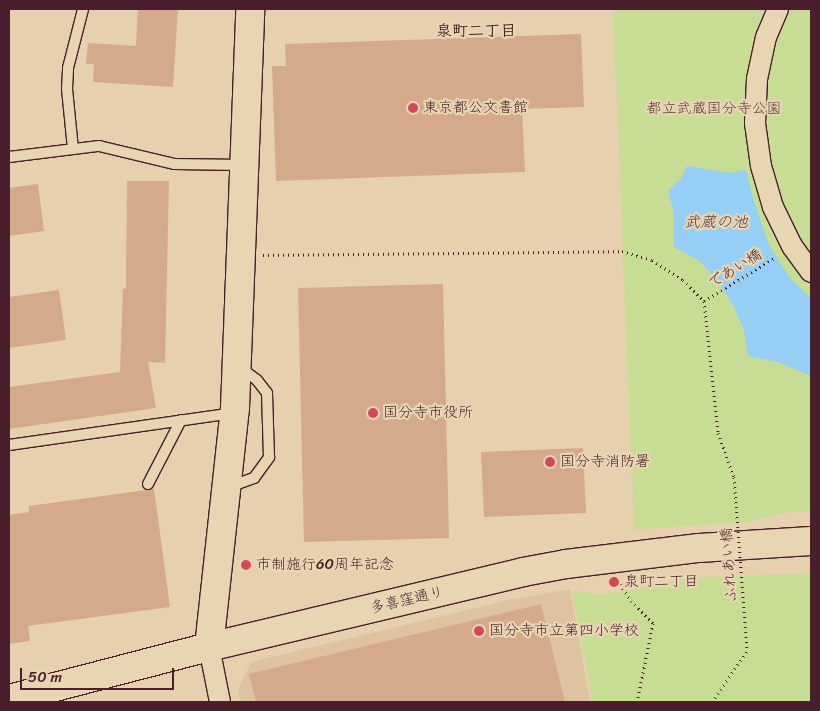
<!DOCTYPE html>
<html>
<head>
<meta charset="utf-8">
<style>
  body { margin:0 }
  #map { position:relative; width:820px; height:711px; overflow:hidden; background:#e7d0ad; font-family:Sriracha,"Klee One",sans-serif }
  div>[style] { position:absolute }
  .built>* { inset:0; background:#dfc2a0 }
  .green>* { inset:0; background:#c6dd93 }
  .water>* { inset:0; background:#95cff5 }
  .building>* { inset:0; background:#d5aa8a }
  .path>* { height:3px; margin-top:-1.5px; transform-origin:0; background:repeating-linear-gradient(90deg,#4a1f2b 0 1px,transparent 0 5px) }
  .roads { filter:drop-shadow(1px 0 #4a1f2b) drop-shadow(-1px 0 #4a1f2b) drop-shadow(0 1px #4a1f2b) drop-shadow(0 -1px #4a1f2b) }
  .lane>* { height:10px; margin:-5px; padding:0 5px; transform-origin:5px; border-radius:5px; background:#e8d6b3 }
  .street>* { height:20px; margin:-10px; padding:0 10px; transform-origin:10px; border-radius:10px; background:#e8d6b3 }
  .secondary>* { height:28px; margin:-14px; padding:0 14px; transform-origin:14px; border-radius:14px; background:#e8d6b3 }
  .path-bridge>* { height:3px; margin-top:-1.5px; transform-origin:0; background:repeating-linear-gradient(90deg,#4a1f2b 0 1px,transparent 0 5px) }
  .dots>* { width:14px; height:14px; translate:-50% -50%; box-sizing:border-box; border:2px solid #e8d6b3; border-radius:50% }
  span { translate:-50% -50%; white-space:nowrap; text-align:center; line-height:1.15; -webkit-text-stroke:4.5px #e8d6b3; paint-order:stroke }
  .poi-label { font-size:15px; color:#4a1f2b }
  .left { translate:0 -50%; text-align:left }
  .park-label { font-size:15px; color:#5d3c3b }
  .street-label { font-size:15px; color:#4a1f2b }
  .neighbourhood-label { font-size:16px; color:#4a1f2b; font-weight:700 }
  .water-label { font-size:16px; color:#553949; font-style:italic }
  .frame { position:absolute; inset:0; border:10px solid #4a1f2b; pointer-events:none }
  .scale { position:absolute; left:20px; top:668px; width:154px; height:22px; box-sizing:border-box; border:2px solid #4a1f2b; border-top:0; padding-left:6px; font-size:15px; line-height:18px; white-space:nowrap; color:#4a1f2b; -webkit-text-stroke:4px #e8d6b3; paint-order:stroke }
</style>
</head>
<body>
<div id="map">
  <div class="built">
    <div style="clip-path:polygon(570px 589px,590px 702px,241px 702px,238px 690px,251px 662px,509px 600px)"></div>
  </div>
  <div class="green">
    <div style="clip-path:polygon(613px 9px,811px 9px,811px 511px,783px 513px,752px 521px,634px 530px)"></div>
    <div style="clip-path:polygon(811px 573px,811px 702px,593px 702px,572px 590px,602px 595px,687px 578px)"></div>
  </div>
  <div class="water">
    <div style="clip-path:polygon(687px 166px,730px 173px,746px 170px,755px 205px,769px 245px,790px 278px,811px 298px,811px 376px,778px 362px,748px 356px,744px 330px,733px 305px,716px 278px,698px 260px,674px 247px,674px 213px,668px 191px,680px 180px)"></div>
  </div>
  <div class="building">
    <div style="clip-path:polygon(138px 9px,178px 9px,173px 87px,93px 82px,94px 64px,86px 64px,88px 43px,136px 46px)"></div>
    <div style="clip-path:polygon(581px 34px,584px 107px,522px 109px,525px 172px,276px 181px,272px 66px,286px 66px,285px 44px)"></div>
    <div style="clip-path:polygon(127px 181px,169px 181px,165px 363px,148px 362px,156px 408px,9px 429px,9px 387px,120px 372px,123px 288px,126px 289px)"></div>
    <div style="clip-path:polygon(38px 184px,44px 231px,9px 236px,9px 188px)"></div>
    <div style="clip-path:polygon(443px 284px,449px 538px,304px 542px,298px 288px)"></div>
    <div style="clip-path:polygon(59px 290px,66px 340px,9px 348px,9px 297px)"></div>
    <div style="clip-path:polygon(583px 448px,586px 513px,484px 517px,481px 452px)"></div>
    <div style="clip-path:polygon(154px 489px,170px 607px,28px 626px,30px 641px,9px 644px,9px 515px,29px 512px,29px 506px)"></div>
    <div style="clip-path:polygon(541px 604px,565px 702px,256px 702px,249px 674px)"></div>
  </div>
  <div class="path">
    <div style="left:263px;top:255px;width:359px;rotate:-0.6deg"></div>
    <div style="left:622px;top:251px;width:31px;rotate:17deg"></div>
    <div style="left:652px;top:260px;width:37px;rotate:33deg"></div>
    <div style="left:683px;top:280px;width:30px;rotate:45deg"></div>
    <div style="left:704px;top:301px;width:133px;rotate:83.9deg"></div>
    <div style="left:718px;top:433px;width:47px;rotate:70deg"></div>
    <div style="left:704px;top:301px;width:84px;rotate:-31.4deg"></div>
    <div style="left:620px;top:584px;width:20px;rotate:57deg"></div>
    <div style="left:631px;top:601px;width:31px;rotate:45deg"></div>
    <div style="left:653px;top:623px;width:81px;rotate:101.4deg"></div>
    <div style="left:712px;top:702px;width:62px;rotate:-55.5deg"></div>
  </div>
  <div class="roads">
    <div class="lane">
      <div style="left:73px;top:149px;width:60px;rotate:-95.7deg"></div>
      <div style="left:67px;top:89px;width:21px;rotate:-87deg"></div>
      <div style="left:68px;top:68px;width:61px;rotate:-75.7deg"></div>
      <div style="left:9px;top:157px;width:91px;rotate:-7deg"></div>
      <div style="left:99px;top:146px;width:77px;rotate:13.5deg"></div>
      <div style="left:174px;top:164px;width:69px;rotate:0.8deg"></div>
      <div style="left:9px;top:445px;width:226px;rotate:-8.1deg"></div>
      <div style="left:148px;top:484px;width:72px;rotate:-62.7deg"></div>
      <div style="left:229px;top:487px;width:27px;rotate:-20deg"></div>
      <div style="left:254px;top:478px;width:26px;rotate:-54deg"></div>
      <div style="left:269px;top:457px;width:64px;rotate:-91.8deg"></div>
      <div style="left:267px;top:393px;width:16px;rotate:-128deg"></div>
      <div style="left:257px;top:380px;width:22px;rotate:-144deg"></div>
    </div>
    <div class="street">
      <div style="left:778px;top:9px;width:30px;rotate:113deg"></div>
      <div style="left:766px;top:37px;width:43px;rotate:102.1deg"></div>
      <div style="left:757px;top:79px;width:44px;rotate:92.6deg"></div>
      <div style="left:755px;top:123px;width:43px;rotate:82.1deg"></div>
      <div style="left:761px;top:166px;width:43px;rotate:73.7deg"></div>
      <div style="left:773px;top:207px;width:43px;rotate:64deg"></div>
      <div style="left:792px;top:246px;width:32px;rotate:54deg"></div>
      <div style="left:209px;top:647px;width:56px;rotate:78.7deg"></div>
    </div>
    <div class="secondary">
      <div style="left:209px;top:647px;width:240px;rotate:-83.8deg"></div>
      <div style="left:235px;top:408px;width:399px;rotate:-87.8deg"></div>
      <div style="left:9px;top:699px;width:207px;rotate:-14.6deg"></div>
      <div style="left:209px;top:647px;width:323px;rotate:-13.4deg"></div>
      <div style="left:523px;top:572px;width:44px;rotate:-10.5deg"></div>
      <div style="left:566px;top:564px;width:134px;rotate:-6.9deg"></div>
      <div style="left:699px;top:548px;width:112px;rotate:-3.6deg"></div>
    </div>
  </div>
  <div class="path-bridge">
    <div style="left:734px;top:477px;width:174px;rotate:85.7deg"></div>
  </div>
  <div class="dots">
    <div style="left:413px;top:108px;background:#d1495b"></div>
    <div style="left:373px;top:413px;background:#d1495b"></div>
    <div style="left:550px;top:462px;background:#d1495b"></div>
    <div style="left:246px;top:565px;background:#d1495b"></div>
    <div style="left:614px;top:582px;background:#d1495b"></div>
    <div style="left:479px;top:631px;background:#d1495b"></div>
  </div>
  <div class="poi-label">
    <span class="left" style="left:423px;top:108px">東京都公文書館</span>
    <span class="left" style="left:383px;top:413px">国分寺市役所</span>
    <span class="left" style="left:560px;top:462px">国分寺消防署</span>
    <span class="left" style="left:256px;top:565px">市制施行60周年記念</span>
    <span class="left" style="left:624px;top:582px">泉町二丁目</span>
    <span class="left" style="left:489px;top:631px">国分寺市立第四小学校</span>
  </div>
  <div class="park-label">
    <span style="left:714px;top:109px">都立武蔵国分寺公園</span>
  </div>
  <div class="street-label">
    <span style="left:735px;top:269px;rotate:-32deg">であい橋</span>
    <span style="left:729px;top:565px;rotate:-94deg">ふれあい橋</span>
    <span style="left:407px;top:600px;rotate:-13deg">多喜窪通り</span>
  </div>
  <div class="neighbourhood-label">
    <span style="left:476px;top:31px">泉町二丁目</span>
  </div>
  <div class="water-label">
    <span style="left:716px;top:222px">武蔵の池</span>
  </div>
  <div class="frame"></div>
  <div class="scale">50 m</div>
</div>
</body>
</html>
